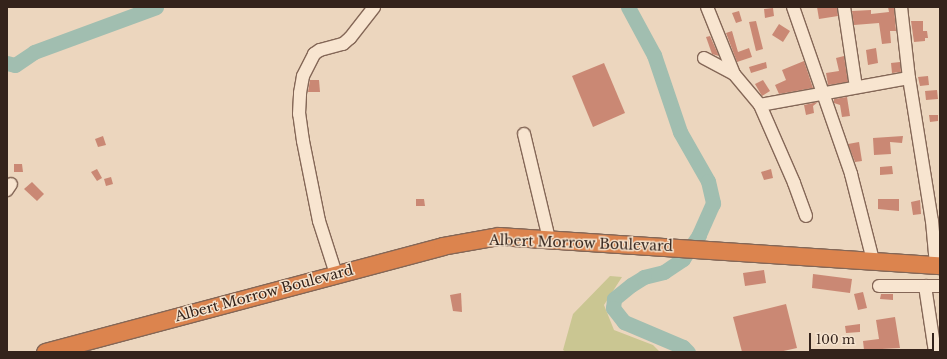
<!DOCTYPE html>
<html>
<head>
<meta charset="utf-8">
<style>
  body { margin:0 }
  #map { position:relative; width:947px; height:359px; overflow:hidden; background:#ecd6be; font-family:"Libre Baskerville",serif }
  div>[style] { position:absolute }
  .green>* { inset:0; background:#cac692 }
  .river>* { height:15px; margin:-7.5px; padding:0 7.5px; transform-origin:7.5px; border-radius:7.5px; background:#a1beb0 }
  .building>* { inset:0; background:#ca8874 }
  .roads { filter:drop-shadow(1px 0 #846757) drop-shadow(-1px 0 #846757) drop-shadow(0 1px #846757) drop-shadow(0 -1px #846757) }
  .minor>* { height:12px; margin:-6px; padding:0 6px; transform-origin:6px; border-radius:6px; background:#f8e5d0 }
  .highway>* { height:17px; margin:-8.5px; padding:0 8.5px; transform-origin:8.5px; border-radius:8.5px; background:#dc844e }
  span { translate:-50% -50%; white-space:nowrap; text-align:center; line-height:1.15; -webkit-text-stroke:3px #f4e2cd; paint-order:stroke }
  .street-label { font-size:14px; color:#34231b }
  .frame { position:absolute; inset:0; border:8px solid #34231b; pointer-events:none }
  .scale { position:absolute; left:809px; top:333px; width:125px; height:18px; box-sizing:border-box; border:2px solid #34231b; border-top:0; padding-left:5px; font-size:12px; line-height:14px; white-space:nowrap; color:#34231b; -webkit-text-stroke:3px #f4e2cd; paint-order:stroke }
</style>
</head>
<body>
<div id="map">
  <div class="green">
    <div style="clip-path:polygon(610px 276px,622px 277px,604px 305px,614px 330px,653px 345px,660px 352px,566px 352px,563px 350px,573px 314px)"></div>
  </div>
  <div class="river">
    <div style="left:628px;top:7px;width:55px;rotate:61.6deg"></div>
    <div style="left:654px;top:55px;width:81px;rotate:71.3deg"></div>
    <div style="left:680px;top:132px;width:56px;rotate:60.3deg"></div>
    <div style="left:708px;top:181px;width:23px;rotate:77deg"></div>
    <div style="left:713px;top:203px;width:35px;rotate:114deg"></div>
    <div style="left:699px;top:235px;width:29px;rotate:124deg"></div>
    <div style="left:683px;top:259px;width:23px;rotate:146deg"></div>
    <div style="left:664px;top:272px;width:21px;rotate:166deg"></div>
    <div style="left:644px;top:277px;width:15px;rotate:148deg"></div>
    <div style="left:631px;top:285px;width:22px;rotate:141deg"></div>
    <div style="left:614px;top:299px;width:9px;rotate:96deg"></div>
    <div style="left:613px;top:308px;width:18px;rotate:52deg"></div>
    <div style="left:624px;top:322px;width:64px;rotate:23deg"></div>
    <div style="left:683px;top:347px;width:7px;rotate:45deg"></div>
    <div style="left:7px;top:63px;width:8px;rotate:14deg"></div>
    <div style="left:15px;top:65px;width:23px;rotate:-34deg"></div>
    <div style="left:34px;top:52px;width:130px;rotate:-20.2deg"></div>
  </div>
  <div class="building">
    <div style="clip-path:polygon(817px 7px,837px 7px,838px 16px,819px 19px)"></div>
    <div style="clip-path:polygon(888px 7px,894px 7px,896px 31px,890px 31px,891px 43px,882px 44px,879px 23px,854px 25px,852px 11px,871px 10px,871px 14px,889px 12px)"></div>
    <div style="clip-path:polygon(773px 8px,774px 16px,765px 18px,764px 9px)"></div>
    <div style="clip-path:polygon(739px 11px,742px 21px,736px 23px,732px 13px)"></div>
    <div style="clip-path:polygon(756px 21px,763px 49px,756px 51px,749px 22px)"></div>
    <div style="clip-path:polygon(911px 21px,923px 21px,923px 31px,927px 31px,928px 38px,925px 38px,925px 41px,914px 42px)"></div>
    <div style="clip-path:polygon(779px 24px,790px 31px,783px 42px,772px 35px)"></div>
    <div style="clip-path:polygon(732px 31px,738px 52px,749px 48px,752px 57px,737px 62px,726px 33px)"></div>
    <div style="clip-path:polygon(710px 36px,719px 56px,712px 54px,706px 37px)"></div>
    <div style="clip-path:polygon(876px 48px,878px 63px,868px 65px,866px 50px)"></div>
    <div style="clip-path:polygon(844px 56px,848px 82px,828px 85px,826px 73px,839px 71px,836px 58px)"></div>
    <div style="clip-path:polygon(804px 61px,813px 88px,779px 94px,775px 85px,786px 80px,782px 70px)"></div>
    <div style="clip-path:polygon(766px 62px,767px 68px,751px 73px,749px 67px)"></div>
    <div style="clip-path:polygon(900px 62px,901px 72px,892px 73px,891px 63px)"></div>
    <div style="clip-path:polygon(604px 63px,625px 113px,593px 127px,572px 76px)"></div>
    <div style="clip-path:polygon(928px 76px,929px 85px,920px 86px,918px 77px)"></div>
    <div style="clip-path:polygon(310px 80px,319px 80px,320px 92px,308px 92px)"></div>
    <div style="clip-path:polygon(763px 80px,770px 91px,762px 96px,755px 84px)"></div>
    <div style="clip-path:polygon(937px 90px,938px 99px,926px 100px,925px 91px)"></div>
    <div style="clip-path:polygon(847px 97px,850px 116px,842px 117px,840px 105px,834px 103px,834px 99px)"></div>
    <div style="clip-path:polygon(818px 102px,813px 106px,814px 113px,806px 115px,804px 105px)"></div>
    <div style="clip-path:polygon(929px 115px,938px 115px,938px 121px,930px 122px)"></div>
    <div style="clip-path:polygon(103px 136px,106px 145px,98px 147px,95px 139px)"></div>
    <div style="clip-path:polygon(903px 136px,902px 143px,890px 142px,891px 154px,874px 155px,873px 138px)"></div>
    <div style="clip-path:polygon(859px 142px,862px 161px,855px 162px,848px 144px)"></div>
    <div style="clip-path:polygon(14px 164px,22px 164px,23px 172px,14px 172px)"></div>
    <div style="clip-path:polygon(892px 166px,893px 174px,880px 175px,880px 167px)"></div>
    <div style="clip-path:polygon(97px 169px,102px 178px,97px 181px,91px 172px)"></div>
    <div style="clip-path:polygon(771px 169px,773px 178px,764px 180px,761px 172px)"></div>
    <div style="clip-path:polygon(111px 177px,113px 184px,106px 186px,104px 179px)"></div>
    <div style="clip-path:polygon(32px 182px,44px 194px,37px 201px,24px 189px)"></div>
    <div style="clip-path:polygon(416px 199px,424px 199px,425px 206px,416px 206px)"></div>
    <div style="clip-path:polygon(878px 199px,899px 199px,899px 211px,878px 209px)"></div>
    <div style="clip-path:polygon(920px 200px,921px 214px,913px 215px,911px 202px)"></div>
    <div style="clip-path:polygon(764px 270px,766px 283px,745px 286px,743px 273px)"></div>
    <div style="clip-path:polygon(813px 274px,852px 279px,850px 293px,812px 288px)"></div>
    <div style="clip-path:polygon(863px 292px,867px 308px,858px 310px,854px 294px)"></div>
    <div style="clip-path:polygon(461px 293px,462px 312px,453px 311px,450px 295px)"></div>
    <div style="clip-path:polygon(881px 294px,893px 294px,893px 300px,880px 299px)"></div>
    <div style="clip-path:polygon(786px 304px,797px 348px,779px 352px,742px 352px,733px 317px)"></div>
    <div style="clip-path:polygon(895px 317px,900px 348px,864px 350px,863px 341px,879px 339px,876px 320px)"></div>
    <div style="clip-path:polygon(860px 324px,860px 332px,846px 333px,845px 326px)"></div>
  </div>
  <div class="roads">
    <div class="minor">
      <div style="left:707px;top:7px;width:72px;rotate:68.1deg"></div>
      <div style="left:793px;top:7px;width:177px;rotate:70.8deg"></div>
      <div style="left:851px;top:174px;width:89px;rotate:75.7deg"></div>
      <div style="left:844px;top:7px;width:81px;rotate:81.5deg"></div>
      <div style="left:901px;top:7px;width:71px;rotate:83.6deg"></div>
      <div style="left:909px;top:78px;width:145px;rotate:80.9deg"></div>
      <div style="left:932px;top:221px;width:44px;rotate:84.8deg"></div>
      <div style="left:704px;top:58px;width:34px;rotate:28deg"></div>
      <div style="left:734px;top:74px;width:40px;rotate:50deg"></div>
      <div style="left:760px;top:105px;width:85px;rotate:66.4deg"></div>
      <div style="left:794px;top:183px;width:35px;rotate:70deg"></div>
      <div style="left:760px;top:105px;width:151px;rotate:-10.3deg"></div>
      <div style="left:524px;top:134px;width:108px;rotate:76.6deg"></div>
      <div style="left:7px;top:190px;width:7px;rotate:-56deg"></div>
      <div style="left:336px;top:274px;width:56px;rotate:-107.8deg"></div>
      <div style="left:319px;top:221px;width:82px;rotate:-101.3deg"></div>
      <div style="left:303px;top:141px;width:27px;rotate:-98deg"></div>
      <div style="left:299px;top:114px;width:21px;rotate:-87deg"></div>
      <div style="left:300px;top:93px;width:17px;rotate:-80deg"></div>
      <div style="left:303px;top:76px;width:25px;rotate:-63deg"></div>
      <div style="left:314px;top:54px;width:7px;rotate:-34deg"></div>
      <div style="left:320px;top:50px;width:24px;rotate:-15deg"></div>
      <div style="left:343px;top:44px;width:9px;rotate:-41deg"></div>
      <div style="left:350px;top:38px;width:39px;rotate:-52deg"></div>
      <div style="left:879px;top:286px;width:61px"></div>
      <div style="left:925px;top:286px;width:67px;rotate:81.4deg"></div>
    </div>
    <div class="highway">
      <div style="left:45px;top:352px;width:411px;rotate:-14.9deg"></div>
      <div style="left:442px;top:246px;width:58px;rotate:-10deg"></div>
      <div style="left:499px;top:236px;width:442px;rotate:3.8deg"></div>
    </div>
  </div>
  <div class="street-label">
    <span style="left:581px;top:243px;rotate:2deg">Albert Morrow Boulevard</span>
    <span style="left:264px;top:293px;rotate:-15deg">Albert Morrow Boulevard</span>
  </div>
  <div class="frame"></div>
  <div class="scale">100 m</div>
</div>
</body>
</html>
